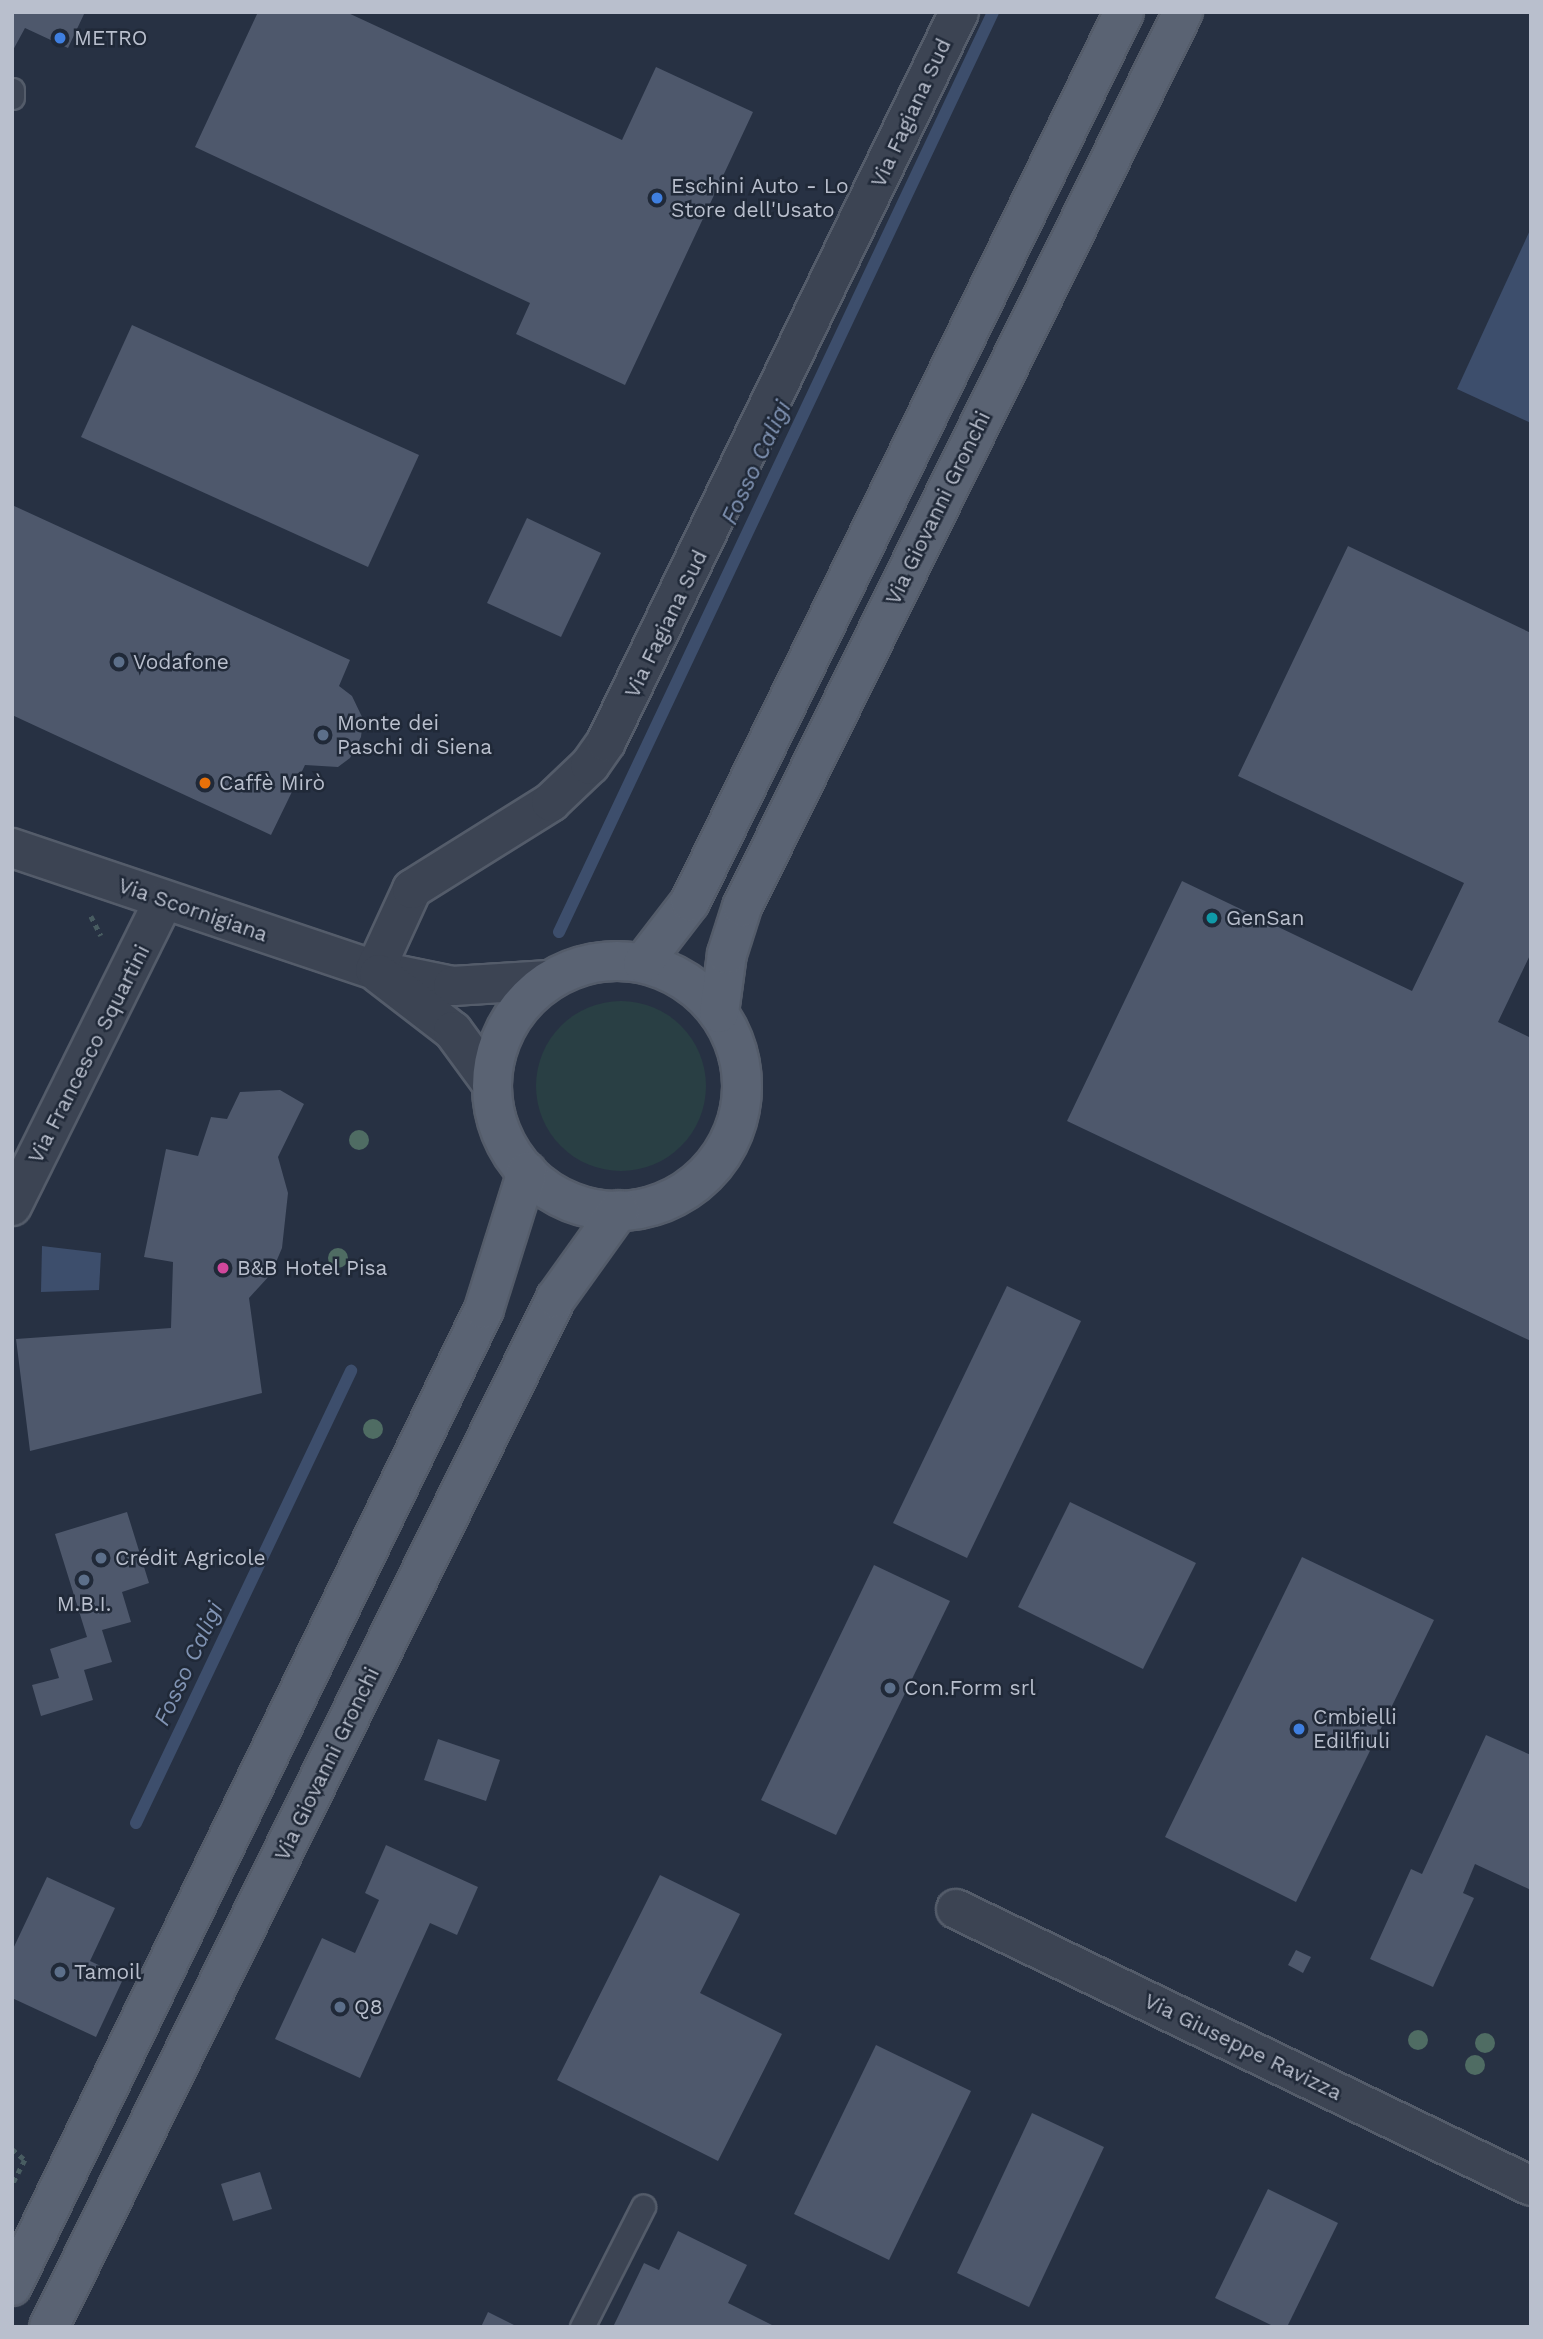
<!DOCTYPE html>
<html>
<head>
<meta charset="utf-8">
<style>
  body { margin:0 }
  #map { position:relative; width:1543px; height:2339px; overflow:hidden; background:#273143; font-family:"Work Sans",sans-serif }
  div>[style] { position:absolute }
  .green>* { inset:0; background:#293f44 }
  .round { border-radius:50% }
  .water>* { inset:0; background:#3d4e6c }
  .stream>* { height:12px; margin:-6px; padding:0 6px; transform-origin:6px; border-radius:6px; background:#3d4e6c }
  .building>* { inset:0; background:#4e586c }
  .path>* { height:4.5px; margin-top:-2.25px; transform-origin:0; background:repeating-linear-gradient(90deg,#485c61 0 5px,transparent 0 10px) }
  .roads { filter:drop-shadow(2px 0 #545c6a) drop-shadow(-2px 0 #545c6a) drop-shadow(0 2px #545c6a) drop-shadow(0 -2px #545c6a) }
  .lane>* { height:23px; margin:-11.5px; padding:0 11.5px; transform-origin:11.5px; border-radius:11.5px; background:#3c4453 }
  .street>* { height:38px; margin:-19px; padding:0 19px; transform-origin:19px; border-radius:19px; background:#3c4453 }
  .primary>* { height:38px; margin:-19px; padding:0 19px; transform-origin:19px; border-radius:19px; background:#5a6373 }
  .primary>.ring { margin:-19px; padding:0; box-sizing:content-box; background:none; border:38px solid #5a6373; border-radius:50% }
  .trees>* { width:20px; height:20px; margin:-10px; border-radius:50%; background:#4f6c63 }
  .dots>* { width:19px; height:19px; translate:-50% -50%; box-sizing:border-box; border:4px solid #202938; border-radius:50% }
  span { translate:-50% -50%; white-space:nowrap; text-align:center; line-height:1.15; -webkit-text-stroke:5px #202938; paint-order:stroke }
  .poi-label { font-size:21px; color:#b9bfcd }
  .left { translate:0 -50%; text-align:left }
  .street-label { font-size:21px; color:#b9bfcd }
  .water-label { font-size:23px; color:#8093b3; font-style:italic }
  .frame { position:absolute; inset:0; border:14px solid #b9bfcd; pointer-events:none }
</style>
</head>
<body>
<div id="map">
  <div class="green">
    <div class="round" style="left:536px;top:1001px;width:170px;height:170px"></div>
  </div>
  <div class="water">
    <div style="clip-path:polygon(1531px 228px,1531px 423px,1457px 389px)"></div>
    <div style="clip-path:polygon(42px 1246px,101px 1253px,99px 1290px,41px 1292px)"></div>
  </div>
  <div class="stream">
    <div style="left:559px;top:932px;width:1017px;rotate:-64.74deg"></div>
    <div style="left:136px;top:1823px;width:501px;rotate:-64.56deg"></div>
  </div>
  <div class="building">
    <div style="clip-path:polygon(12px 12px,85px 12px,68px 48px,25px 28px,12px 52px)"></div>
    <div style="clip-path:polygon(258px 12px,346px 12px,622px 140px,656px 67px,753px 112px,625px 385px,516px 334px,530px 303px,195px 147px)"></div>
    <div style="clip-path:polygon(132px 325px,419px 455px,368px 567px,81px 437px)"></div>
    <div style="clip-path:polygon(12px 505px,350px 660px,339px 686px,352px 696px,363px 719px,361px 737px,350px 758px,338px 767px,305px 765px,271px 835px,12px 715px)"></div>
    <div style="clip-path:polygon(527px 518px,601px 553px,561px 637px,487px 603px)"></div>
    <div style="clip-path:polygon(1348px 546px,1531px 633px,1531px 953px,1498px 1022px,1531px 1038px,1531px 1341px,1067px 1121px,1182px 881px,1412px 991px,1464px 883px,1238px 776px)"></div>
    <div style="clip-path:polygon(280px 1090px,304px 1104px,278px 1157px,288px 1193px,282px 1248px,271px 1274px,249px 1298px,262px 1393px,30px 1451px,16px 1339px,171px 1328px,173px 1262px,144px 1257px,166px 1149px,198px 1156px,211px 1117px,227px 1119px,240px 1092px)"></div>
    <div style="clip-path:polygon(1007px 1286px,1081px 1321px,967px 1558px,893px 1523px)"></div>
    <div style="clip-path:polygon(1070px 1502px,1196px 1563px,1143px 1669px,1018px 1607px)"></div>
    <div style="clip-path:polygon(127px 1512px,149px 1583px,122px 1592px,131px 1622px,102px 1630px,112px 1662px,84px 1670px,93px 1700px,41px 1716px,32px 1685px,59px 1678px,50px 1649px,87px 1637px,55px 1534px)"></div>
    <div style="clip-path:polygon(1302px 1557px,1434px 1620px,1296px 1902px,1165px 1837px)"></div>
    <div style="clip-path:polygon(874px 1565px,950px 1601px,836px 1835px,761px 1800px)"></div>
    <div style="clip-path:polygon(1486px 1735px,1531px 1755px,1531px 1890px,1475px 1864px,1463px 1893px,1474px 1898px,1433px 1987px,1370px 1959px,1411px 1869px,1422px 1874px)"></div>
    <div style="clip-path:polygon(438px 1739px,500px 1760px,486px 1801px,424px 1780px)"></div>
    <div style="clip-path:polygon(386px 1845px,478px 1887px,457px 1935px,430px 1923px,360px 2078px,275px 2039px,322px 1938px,355px 1953px,379px 1900px,365px 1893px)"></div>
    <div style="clip-path:polygon(660px 1875px,740px 1914px,700px 1993px,782px 2034px,718px 2161px,557px 2080px)"></div>
    <div style="clip-path:polygon(47px 1877px,115px 1908px,90px 1961px,124px 1977px,96px 2037px,12px 1998px,12px 1951px)"></div>
    <div style="clip-path:polygon(1296px 1950px,1311px 1957px,1303px 1973px,1288px 1965px)"></div>
    <div style="clip-path:polygon(876px 2045px,971px 2091px,889px 2260px,794px 2214px)"></div>
    <div style="clip-path:polygon(1032px 2113px,1104px 2147px,1029px 2307px,957px 2273px)"></div>
    <div style="clip-path:polygon(260px 2172px,272px 2209px,233px 2221px,221px 2184px)"></div>
    <div style="clip-path:polygon(1268px 2189px,1338px 2223px,1287px 2327px,1275px 2327px,1215px 2298px)"></div>
    <div style="clip-path:polygon(678px 2231px,747px 2265px,728px 2303px,776px 2327px,613px 2327px,644px 2263px,659px 2270px)"></div>
    <div style="clip-path:polygon(488px 2312px,518px 2327px,481px 2327px)"></div>
  </div>
  <div class="path">
    <div style="left:91px;top:916px;width:22px;rotate:63deg"></div>
    <div style="left:12px;top:2149px;width:17px;rotate:40deg"></div>
    <div style="left:25px;top:2160px;width:29px;rotate:117deg"></div>
  </div>
  <div class="roads">
    <div class="lane">
      <div style="left:12px;top:90px;width:7px;rotate:90deg"></div>
      <div style="left:582px;top:2327px;width:135px;rotate:-63.1deg"></div>
    </div>
    <div class="street">
      <div style="left:12px;top:848px;width:383px;rotate:18.6deg"></div>
      <div style="left:375px;top:970px;width:80px;rotate:11.6deg"></div>
      <div style="left:453px;top:986px;width:96px;rotate:-3.6deg"></div>
      <div style="left:375px;top:970px;width:89px;rotate:-65.4deg"></div>
      <div style="left:412px;top:889px;width:164px;rotate:-32deg"></div>
      <div style="left:551px;top:802px;width:54px;rotate:-43.5deg"></div>
      <div style="left:590px;top:765px;width:28px;rotate:-55deg"></div>
      <div style="left:606px;top:742px;width:811px;rotate:-64.19deg"></div>
      <div style="left:379px;top:974px;width:93px;rotate:37.6deg"></div>
      <div style="left:453px;top:1031px;width:64px;rotate:53.8deg"></div>
      <div style="left:12px;top:1206px;width:339px;rotate:-63.6deg"></div>
      <div style="left:956px;top:1909px;width:638px;rotate:25.72deg"></div>
    </div>
    <div class="primary">
      <div class="ring" style="left:492px;top:961px;width:212px;height:212px"></div>
      <div style="left:643px;top:963px;width:77px;rotate:-52.4deg"></div>
      <div style="left:690px;top:902px;width:990px;rotate:-64deg"></div>
      <div style="left:719px;top:1013px;width:60px;rotate:-82.3deg"></div>
      <div style="left:727px;top:954px;width:49px;rotate:-72.3deg"></div>
      <div style="left:742px;top:907px;width:998px;rotate:-63.77deg"></div>
      <div style="left:12px;top:2286px;width:1085px;rotate:-64.21deg"></div>
      <div style="left:484px;top:1309px;width:144px;rotate:-72.6deg"></div>
      <div style="left:49px;top:2327px;width:1147px;rotate:-63.77deg"></div>
      <div style="left:556px;top:1298px;width:108px;rotate:-54.4deg"></div>
    </div>
  </div>
  <div class="trees">
    <div style="left:359px;top:1140px"></div>
    <div style="left:338px;top:1258px"></div>
    <div style="left:373px;top:1429px"></div>
    <div style="left:1418px;top:2040px"></div>
    <div style="left:1485px;top:2043px"></div>
    <div style="left:1475px;top:2065px"></div>
  </div>
  <div class="dots">
    <div style="left:60px;top:38px;background:#3f7fe0"></div>
    <div style="left:657px;top:198px;background:#3f7fe0"></div>
    <div style="left:119px;top:662px;background:#5c6f8a"></div>
    <div style="left:323px;top:735px;background:#5c6f8a"></div>
    <div style="left:205px;top:783px;background:#e8710a"></div>
    <div style="left:1212px;top:918px;background:#0f9aa8"></div>
    <div style="left:223px;top:1268px;background:#d1479c"></div>
    <div style="left:101px;top:1558px;background:#5c6f8a"></div>
    <div style="left:84px;top:1580px;background:#5c6f8a"></div>
    <div style="left:890px;top:1688px;background:#5c6f8a"></div>
    <div style="left:1299px;top:1729px;background:#3f7fe0"></div>
    <div style="left:60px;top:1972px;background:#5c6f8a"></div>
    <div style="left:340px;top:2007px;background:#5c6f8a"></div>
  </div>
  <div class="poi-label">
    <span class="left" style="left:74px;top:38px">METRO</span>
    <span class="left" style="left:671px;top:198px">Eschini Auto - Lo<br>Store dell'Usato</span>
    <span class="left" style="left:133px;top:662px">Vodafone</span>
    <span class="left" style="left:337px;top:735px">Monte dei<br>Paschi di Siena</span>
    <span class="left" style="left:219px;top:783px">Caffè Mirò</span>
    <span class="left" style="left:1226px;top:918px">GenSan</span>
    <span class="left" style="left:237px;top:1268px">B&amp;B Hotel Pisa</span>
    <span class="left" style="left:115px;top:1558px">Crédit Agricole</span>
    <span style="left:84px;top:1604px">M.B.I.</span>
    <span class="left" style="left:904px;top:1688px">Con.Form srl</span>
    <span class="left" style="left:1313px;top:1729px">Cmbielli<br>Edilfiuli</span>
    <span class="left" style="left:74px;top:1972px">Tamoil</span>
    <span class="left" style="left:354px;top:2007px">Q8</span>
  </div>
  <div class="street-label">
    <span style="left:911px;top:113px;rotate:-65deg">Via Fagiana Sud</span>
    <span style="left:938px;top:508px;rotate:-64deg">Via Giovanni Gronchi</span>
    <span style="left:666px;top:624px;rotate:-64deg">Via Fagiana Sud</span>
    <span style="left:193px;top:910px;rotate:19deg">Via Scornigiana</span>
    <span style="left:89px;top:1054px;rotate:-63deg">Via Francesco Squartini</span>
    <span style="left:327px;top:1764px;rotate:-64deg">Via Giovanni Gronchi</span>
    <span style="left:1243px;top:2047px;rotate:26deg">Via Giuseppe Ravizza</span>
  </div>
  <div class="water-label">
    <span style="left:757px;top:463px;rotate:-65deg">Fosso Caligi</span>
    <span style="left:189px;top:1664px;rotate:-65deg">Fosso Caligi</span>
  </div>
  <div class="frame"></div>
</div>
</body>
</html>
